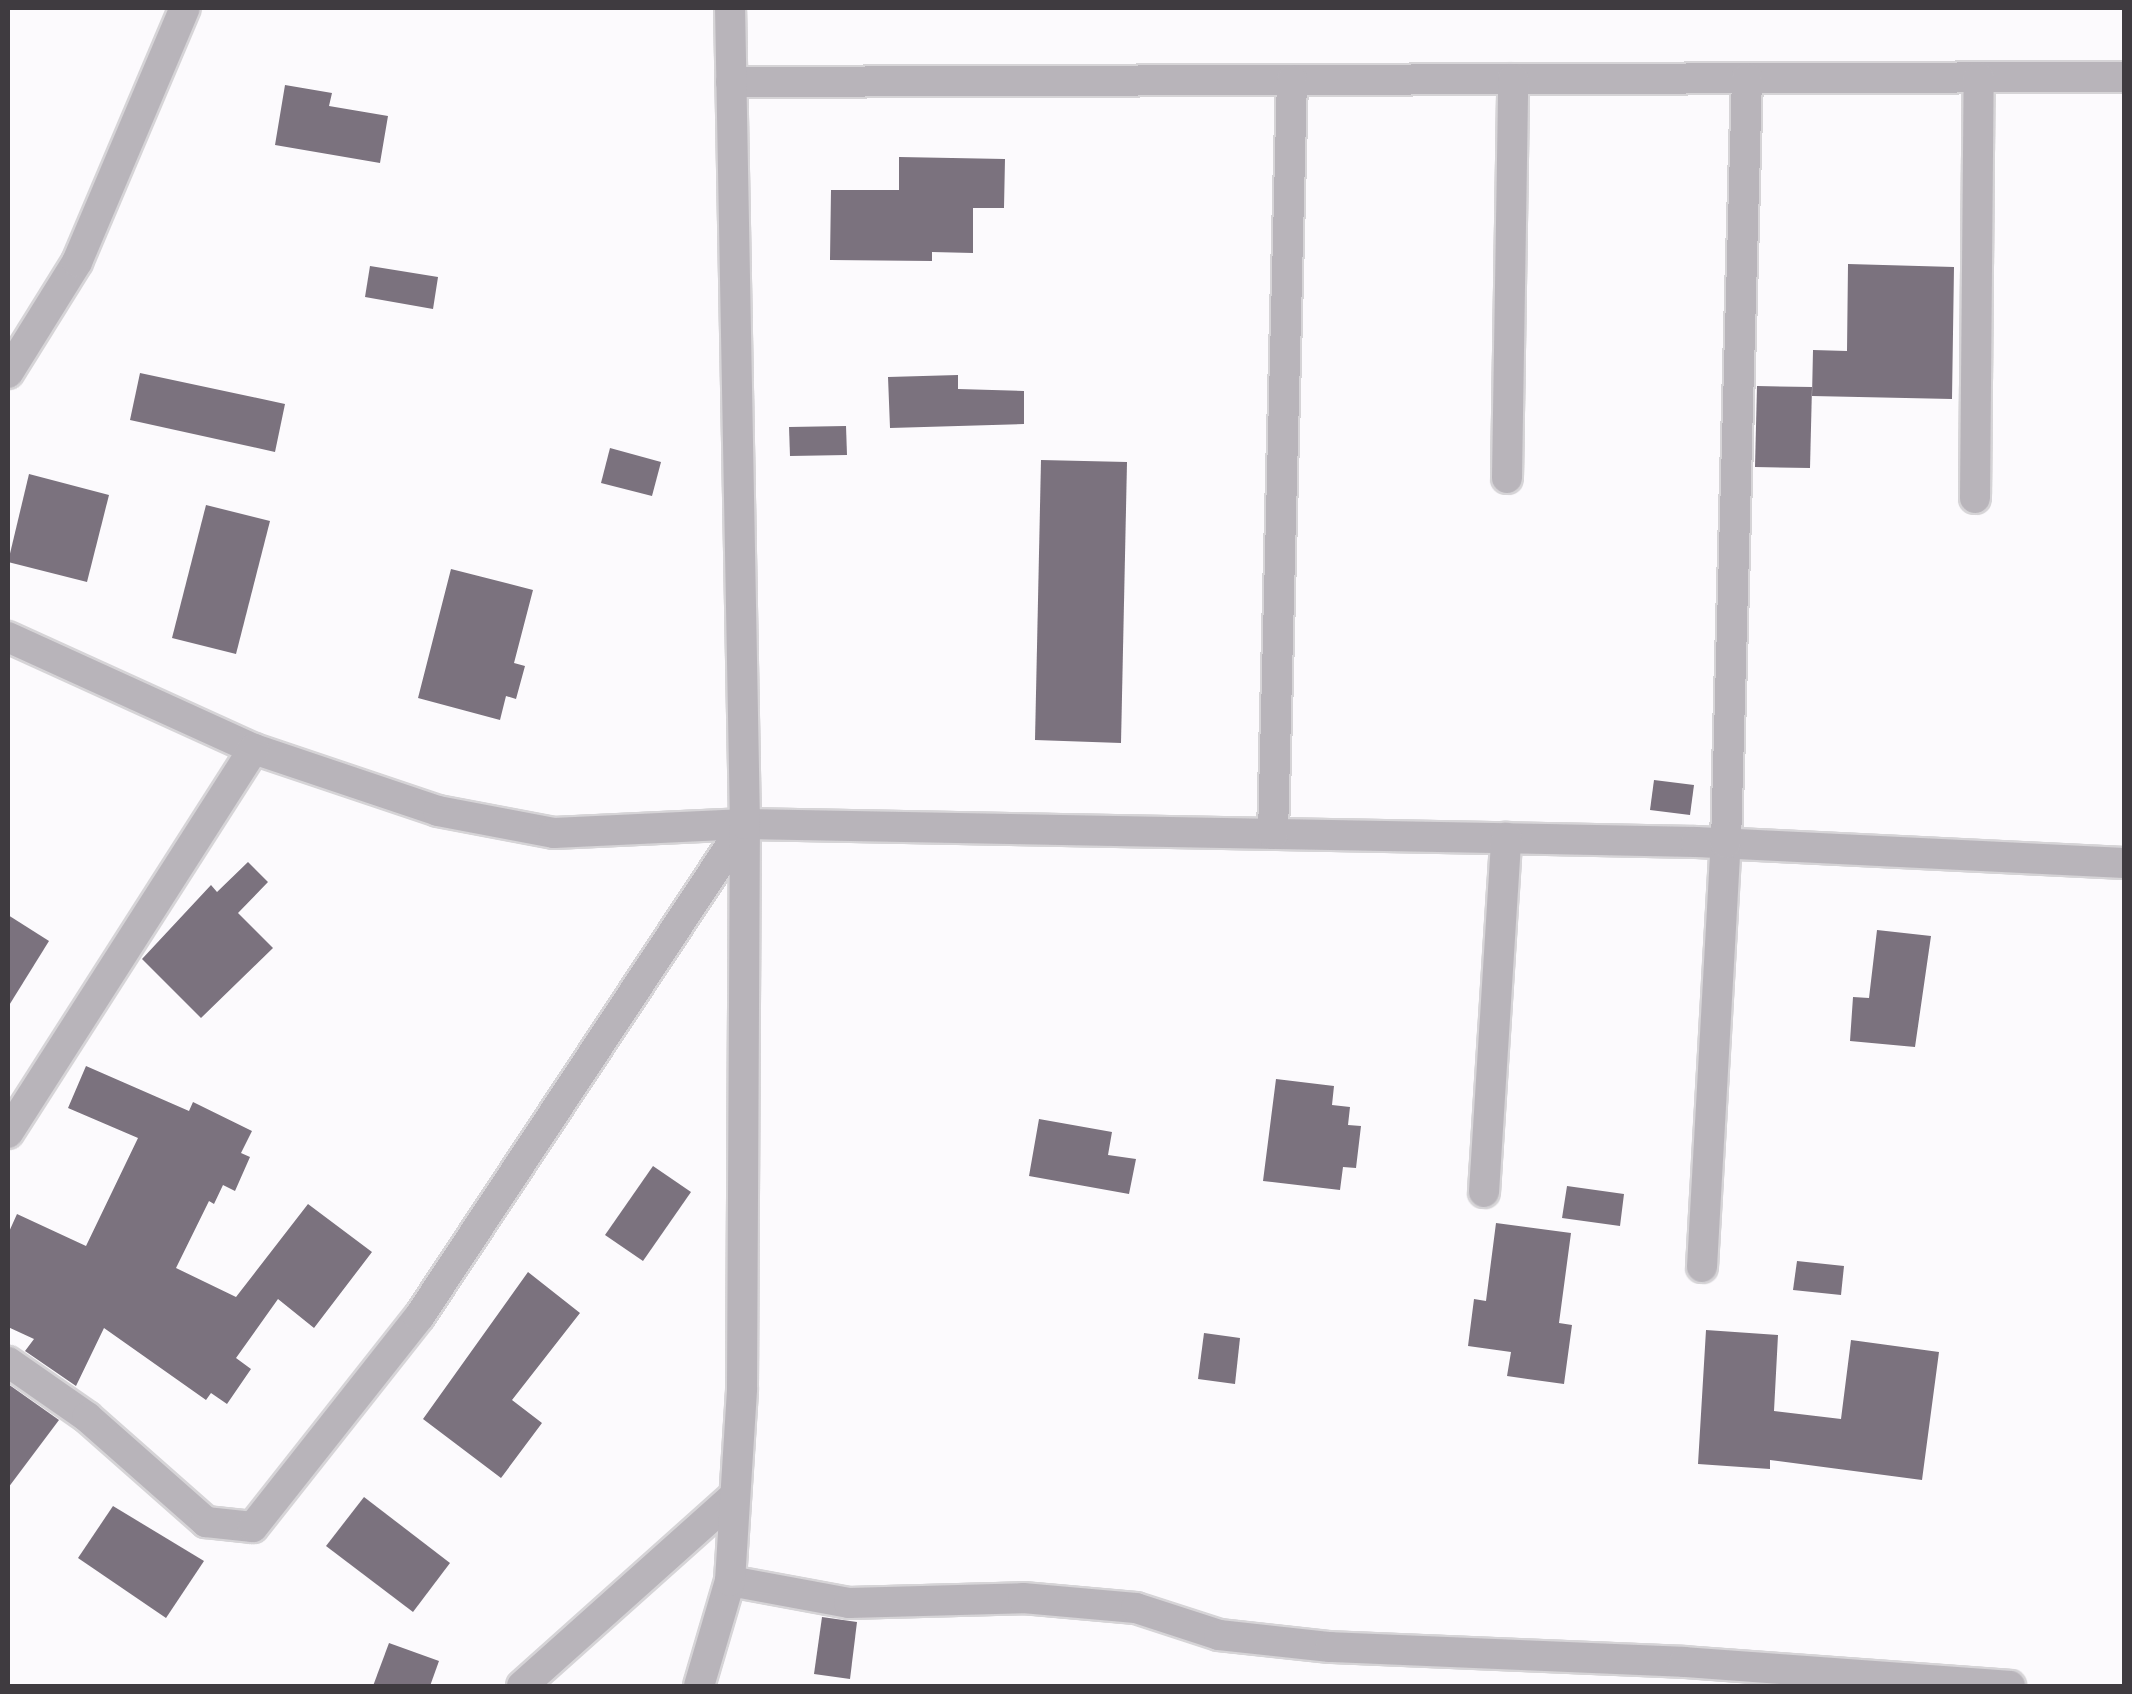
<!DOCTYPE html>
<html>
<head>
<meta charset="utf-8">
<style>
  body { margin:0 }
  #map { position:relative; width:2132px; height:1694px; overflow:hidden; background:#fcfafd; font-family:"DejaVu Sans",sans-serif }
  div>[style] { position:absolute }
  .building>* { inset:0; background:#7b727e }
  .roads { filter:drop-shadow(2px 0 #d6d4d7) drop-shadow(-2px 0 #d6d4d7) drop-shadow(0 2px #d6d4d7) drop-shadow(0 -2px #d6d4d7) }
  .minor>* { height:30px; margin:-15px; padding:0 15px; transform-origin:15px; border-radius:15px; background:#b8b4ba }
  span { translate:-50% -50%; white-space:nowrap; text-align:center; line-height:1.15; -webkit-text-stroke:10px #fff; paint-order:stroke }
  .frame { position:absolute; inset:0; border:10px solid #3f3b40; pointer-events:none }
</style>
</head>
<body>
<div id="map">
  <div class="building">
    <div style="clip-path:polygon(285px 85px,332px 93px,329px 106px,388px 116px,380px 163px,275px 145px)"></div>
    <div style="clip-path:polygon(899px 157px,1005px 159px,1004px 208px,973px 208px,973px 253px,932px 252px,932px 261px,830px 260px,831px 190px,899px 190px)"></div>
    <div style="clip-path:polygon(1848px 264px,1954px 267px,1952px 399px,1812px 396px,1813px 350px,1847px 351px)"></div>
    <div style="clip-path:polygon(370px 266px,438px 277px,433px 309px,365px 297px)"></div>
    <div style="clip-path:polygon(140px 373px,285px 404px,275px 452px,130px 420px)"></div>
    <div style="clip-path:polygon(958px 375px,958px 389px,1024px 391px,1024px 424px,890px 428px,888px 377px)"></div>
    <div style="clip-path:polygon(1757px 386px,1812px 387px,1810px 468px,1755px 467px)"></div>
    <div style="clip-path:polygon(846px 426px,847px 455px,790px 456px,789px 427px)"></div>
    <div style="clip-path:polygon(610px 448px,661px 462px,652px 496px,601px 483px)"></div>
    <div style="clip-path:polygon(1041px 460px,1127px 462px,1121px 743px,1035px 740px)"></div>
    <div style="clip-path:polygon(29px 474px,109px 495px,87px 582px,8px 562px)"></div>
    <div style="clip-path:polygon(206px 505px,270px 521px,236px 654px,172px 638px)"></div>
    <div style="clip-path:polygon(451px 569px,533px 590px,514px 663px,525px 666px,516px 699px,506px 696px,500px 720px,418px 698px)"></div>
    <div style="clip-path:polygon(1654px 780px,1694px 785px,1690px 815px,1650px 810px)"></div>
    <div style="clip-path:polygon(248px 862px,268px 882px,238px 913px,273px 948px,201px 1018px,142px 959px,211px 885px,217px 892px)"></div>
    <div style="clip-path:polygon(8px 915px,49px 941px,8px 1007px)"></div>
    <div style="clip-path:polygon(1877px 930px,1931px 936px,1915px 1047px,1850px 1041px,1853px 997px,1869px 998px)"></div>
    <div style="clip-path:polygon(86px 1066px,189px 1111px,193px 1102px,252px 1131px,241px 1153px,250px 1157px,235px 1191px,223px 1185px,214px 1204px,209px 1201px,176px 1268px,236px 1297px,308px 1204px,372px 1252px,314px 1328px,278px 1299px,236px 1358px,251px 1369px,227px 1404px,211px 1393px,206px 1400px,104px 1328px,76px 1386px,25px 1351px,34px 1339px,8px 1327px,8px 1234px,17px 1214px,86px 1246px,138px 1138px,68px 1108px)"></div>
    <div style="clip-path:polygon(1276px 1079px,1334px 1086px,1332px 1105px,1350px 1107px,1348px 1125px,1361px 1126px,1356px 1168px,1343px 1167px,1340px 1190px,1263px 1181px)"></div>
    <div style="clip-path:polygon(1039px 1119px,1112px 1132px,1108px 1155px,1136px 1159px,1129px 1194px,1029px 1176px)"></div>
    <div style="clip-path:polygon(653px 1166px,691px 1192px,643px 1261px,605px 1235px)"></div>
    <div style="clip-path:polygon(1567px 1186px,1624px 1194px,1620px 1226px,1562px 1218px)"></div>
    <div style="clip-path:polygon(1496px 1223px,1571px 1233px,1559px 1323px,1572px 1325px,1564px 1384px,1507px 1376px,1511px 1352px,1468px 1346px,1474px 1299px,1486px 1301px)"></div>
    <div style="clip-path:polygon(1797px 1261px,1844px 1266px,1841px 1295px,1793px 1290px)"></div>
    <div style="clip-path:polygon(528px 1272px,580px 1313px,512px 1400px,542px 1423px,501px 1478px,423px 1419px)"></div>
    <div style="clip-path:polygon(1706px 1330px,1778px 1335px,1774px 1411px,1841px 1419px,1851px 1340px,1939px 1352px,1922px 1480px,1770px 1460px,1770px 1469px,1698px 1464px)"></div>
    <div style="clip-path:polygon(1204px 1333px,1240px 1338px,1235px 1384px,1198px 1379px)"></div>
    <div style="clip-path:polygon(8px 1384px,59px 1420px,8px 1488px)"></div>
    <div style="clip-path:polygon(364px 1497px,450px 1563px,413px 1612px,326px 1546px)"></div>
    <div style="clip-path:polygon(113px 1506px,204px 1561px,166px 1618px,78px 1558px)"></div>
    <div style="clip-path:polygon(822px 1617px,857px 1622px,850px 1679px,814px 1674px)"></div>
    <div style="clip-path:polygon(389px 1643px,439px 1661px,430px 1686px,373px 1686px)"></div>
  </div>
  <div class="roads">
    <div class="minor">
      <div style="left:731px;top:82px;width:1393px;rotate:-0.21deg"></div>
      <div style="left:8px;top:373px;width:131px;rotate:-58.1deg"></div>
      <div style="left:77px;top:262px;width:276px;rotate:-67deg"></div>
      <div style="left:1507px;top:478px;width:399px;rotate:-89.1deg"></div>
      <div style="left:1975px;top:498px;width:421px;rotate:-89.5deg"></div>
      <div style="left:8px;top:637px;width:270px;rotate:24.5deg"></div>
      <div style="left:254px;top:749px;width:194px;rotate:18.6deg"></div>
      <div style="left:438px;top:811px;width:118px;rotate:10.7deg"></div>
      <div style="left:554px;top:833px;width:191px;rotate:-2.7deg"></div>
      <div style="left:745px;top:824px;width:951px;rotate:1.08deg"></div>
      <div style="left:1696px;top:842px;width:429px;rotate:2.8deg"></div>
      <div style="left:1273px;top:834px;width:754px;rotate:-88.56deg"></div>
      <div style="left:8px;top:1133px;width:456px;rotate:-57.4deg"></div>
      <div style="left:1484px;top:1192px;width:355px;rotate:-86.4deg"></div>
      <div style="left:1702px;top:1267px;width:425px;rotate:-86.8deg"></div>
      <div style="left:1726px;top:843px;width:765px;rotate:-88.43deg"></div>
      <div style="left:8px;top:1362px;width:96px;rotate:34.8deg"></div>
      <div style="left:87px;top:1417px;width:159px;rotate:41.4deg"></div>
      <div style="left:206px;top:1522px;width:47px;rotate:6.1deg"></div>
      <div style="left:253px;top:1527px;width:268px;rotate:-51.7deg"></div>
      <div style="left:419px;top:1317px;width:591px;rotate:-56.53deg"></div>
      <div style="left:730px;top:1581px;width:121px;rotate:10.5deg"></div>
      <div style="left:849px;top:1603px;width:174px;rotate:-1.6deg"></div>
      <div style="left:1023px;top:1598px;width:113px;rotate:5.1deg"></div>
      <div style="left:1136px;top:1608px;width:87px;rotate:18deg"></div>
      <div style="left:1219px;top:1635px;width:112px;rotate:6.2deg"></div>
      <div style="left:1330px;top:1647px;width:354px;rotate:2.4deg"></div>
      <div style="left:1684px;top:1662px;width:327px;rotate:4.2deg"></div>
      <div style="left:522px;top:1686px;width:282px;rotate:-41.8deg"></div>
      <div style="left:699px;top:1686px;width:109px;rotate:-73.6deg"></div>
      <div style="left:730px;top:1581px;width:193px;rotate:-86.4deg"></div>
      <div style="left:742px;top:1388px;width:564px;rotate:-89.7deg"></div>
      <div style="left:745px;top:824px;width:816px;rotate:-91.05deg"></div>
    </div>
  </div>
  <div class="frame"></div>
</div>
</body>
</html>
